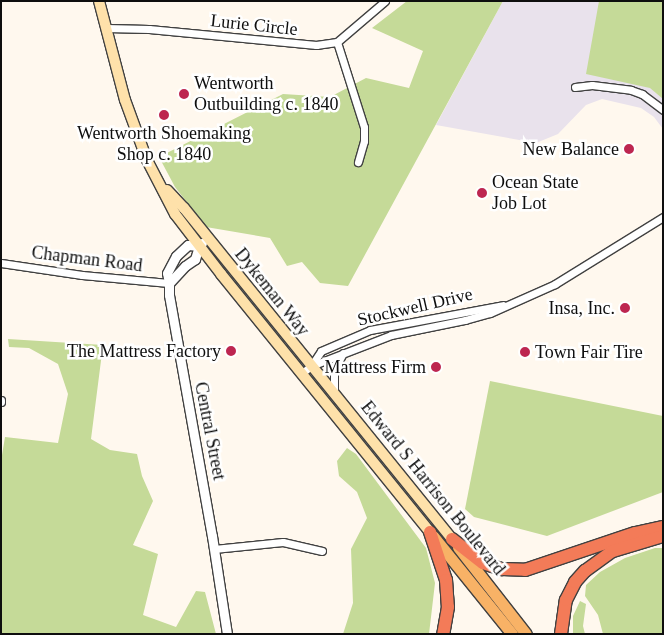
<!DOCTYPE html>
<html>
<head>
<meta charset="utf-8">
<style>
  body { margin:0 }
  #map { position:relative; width:664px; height:635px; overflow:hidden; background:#fff8ee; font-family:Georgia,serif }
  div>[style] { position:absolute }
  .industrial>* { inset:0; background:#e9e2ec }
  .forest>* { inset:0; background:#c5da98 }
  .roads { filter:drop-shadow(1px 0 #414141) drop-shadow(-1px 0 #414141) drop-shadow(0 1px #414141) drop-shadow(0 -1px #414141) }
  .minor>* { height:7px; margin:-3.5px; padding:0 3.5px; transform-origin:3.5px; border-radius:3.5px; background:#fff }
  .tertiary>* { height:9px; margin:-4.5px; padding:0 4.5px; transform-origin:4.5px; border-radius:4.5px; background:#fff }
  .secondary>* { height:10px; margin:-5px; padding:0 5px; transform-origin:5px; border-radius:5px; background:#fee1aa }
  .primary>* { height:11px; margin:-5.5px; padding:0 5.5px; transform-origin:5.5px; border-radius:5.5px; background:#f8b266 }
  .motorway>* { height:12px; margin:-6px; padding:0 6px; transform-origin:6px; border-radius:6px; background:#f37b58 }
  .dots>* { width:14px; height:14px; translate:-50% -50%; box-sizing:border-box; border:2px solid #fff; border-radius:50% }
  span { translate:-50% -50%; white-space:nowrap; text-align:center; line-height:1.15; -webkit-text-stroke:5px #fff; paint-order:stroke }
  .street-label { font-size:18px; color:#0e0e0e }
  .poi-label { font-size:18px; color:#0e0e0e }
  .left { translate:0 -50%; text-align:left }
  .right { translate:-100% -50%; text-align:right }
  .frame { position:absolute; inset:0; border:2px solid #0e0e0e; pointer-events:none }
</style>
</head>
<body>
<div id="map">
  <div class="industrial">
    <div style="clip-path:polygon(503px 1px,620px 1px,663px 88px,663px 129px,654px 117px,641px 108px,602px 99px,586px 105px,558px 134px,536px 143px,436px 125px)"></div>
  </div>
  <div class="forest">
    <div style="clip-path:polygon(407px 1px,503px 1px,348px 286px,320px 283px,302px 262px,287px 266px,270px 238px,206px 227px,175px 187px,159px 157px,283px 94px,330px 97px,366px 78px,409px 88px,423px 51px,372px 28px)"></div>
    <div style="clip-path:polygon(599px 1px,663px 1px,663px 99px,650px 88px,586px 74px)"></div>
    <div style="clip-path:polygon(8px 339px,103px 345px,91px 439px,110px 450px,137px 454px,142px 476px,153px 501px,133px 545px,158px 554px,143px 615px,176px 627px,196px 591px,205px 592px,216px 634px,1px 634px,1px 461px,5px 437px,58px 443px,68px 394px,58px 364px,29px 348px,9px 347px)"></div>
    <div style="clip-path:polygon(490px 381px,663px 416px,663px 492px,547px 536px,474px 517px,465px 509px)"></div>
    <div style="clip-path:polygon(347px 448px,356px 454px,426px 548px,435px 583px,429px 634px,343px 634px,353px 603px,351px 549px,367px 518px,357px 492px,339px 476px,337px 461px)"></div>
    <div style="clip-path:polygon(655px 548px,663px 548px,663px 634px,603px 634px,598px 615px,585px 596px,586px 585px,600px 572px,625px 558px)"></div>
    <div style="clip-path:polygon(580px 601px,586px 604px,583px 626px,585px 634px,573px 634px,573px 616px)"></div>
  </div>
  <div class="roads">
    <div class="minor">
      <div style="left:106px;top:28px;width:43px;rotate:1.3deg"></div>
      <div style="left:149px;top:29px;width:168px;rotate:5.5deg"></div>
      <div style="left:316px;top:45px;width:21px;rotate:-8deg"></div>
      <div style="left:337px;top:42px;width:63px;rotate:-40.5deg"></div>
      <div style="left:337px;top:42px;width:89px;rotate:72.4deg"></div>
      <div style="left:364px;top:127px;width:14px;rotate:90deg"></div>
      <div style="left:364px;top:141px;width:22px;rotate:106deg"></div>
      <div style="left:575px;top:87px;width:17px;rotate:-7deg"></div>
      <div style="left:592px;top:85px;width:39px;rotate:7deg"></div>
      <div style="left:631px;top:90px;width:12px;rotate:20deg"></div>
      <div style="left:642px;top:94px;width:26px;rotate:37deg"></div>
      <div style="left:1px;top:263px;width:82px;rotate:8.4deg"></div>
      <div style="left:82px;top:275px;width:87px;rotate:5.3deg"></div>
      <div style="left:311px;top:366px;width:18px;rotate:-56deg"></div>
      <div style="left:321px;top:351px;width:53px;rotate:-23.2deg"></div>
      <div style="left:370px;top:330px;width:135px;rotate:-10.6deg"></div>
      <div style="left:301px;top:374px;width:13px;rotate:-39deg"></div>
      <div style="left:311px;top:366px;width:86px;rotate:-21.2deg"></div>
      <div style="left:391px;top:335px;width:76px;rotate:-11.5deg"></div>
      <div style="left:465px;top:320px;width:26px;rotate:-16deg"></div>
      <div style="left:490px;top:313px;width:71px;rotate:-24deg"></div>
      <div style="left:555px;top:284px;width:127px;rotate:-31.8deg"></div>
      <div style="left:334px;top:393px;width:23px;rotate:-90deg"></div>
      <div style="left:334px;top:370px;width:19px;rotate:-62deg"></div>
      <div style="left:1px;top:400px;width:2px;rotate:90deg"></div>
      <div style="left:214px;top:549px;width:69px;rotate:-5.8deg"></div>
      <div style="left:283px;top:542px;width:40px;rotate:13deg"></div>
    </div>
    <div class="tertiary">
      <div style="left:202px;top:243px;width:4px;rotate:135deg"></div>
      <div style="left:199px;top:246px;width:14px;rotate:107deg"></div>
      <div style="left:195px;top:259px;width:12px;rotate:145deg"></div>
      <div style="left:185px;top:266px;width:23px;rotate:133deg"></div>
      <div style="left:169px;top:283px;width:12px;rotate:90deg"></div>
      <div style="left:169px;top:295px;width:245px;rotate:79.9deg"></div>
      <div style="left:212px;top:536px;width:99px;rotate:81.3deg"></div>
      <div style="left:169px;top:283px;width:10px;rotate:-101deg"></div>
      <div style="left:167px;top:273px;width:19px;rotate:-62deg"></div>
      <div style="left:176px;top:256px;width:16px;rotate:-43deg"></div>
      <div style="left:188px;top:245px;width:11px;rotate:5deg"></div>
    </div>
    <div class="secondary">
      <div style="left:99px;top:1px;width:102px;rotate:75.3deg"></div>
      <div style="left:125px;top:100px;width:64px;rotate:69.9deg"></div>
      <div style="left:147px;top:160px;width:61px;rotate:62.6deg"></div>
      <div style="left:175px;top:214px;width:76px;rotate:52.5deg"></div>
      <div style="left:221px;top:274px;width:332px;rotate:51deg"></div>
      <div style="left:167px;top:190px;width:25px;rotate:47deg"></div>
      <div style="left:184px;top:208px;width:426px;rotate:51deg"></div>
    </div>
    <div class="primary">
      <div style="left:433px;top:536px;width:126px;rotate:51.1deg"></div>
      <div style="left:458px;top:547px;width:110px;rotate:52deg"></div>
    </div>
    <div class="motorway">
      <div style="left:430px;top:532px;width:51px;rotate:71.6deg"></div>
      <div style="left:446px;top:580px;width:27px;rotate:86deg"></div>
      <div style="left:448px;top:607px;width:27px;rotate:100deg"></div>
      <div style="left:452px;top:539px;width:39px;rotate:38deg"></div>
      <div style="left:483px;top:563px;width:20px;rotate:18deg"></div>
      <div style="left:502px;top:569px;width:23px;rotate:2deg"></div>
      <div style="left:525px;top:570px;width:116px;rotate:-18.6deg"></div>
      <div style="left:635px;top:533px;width:29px;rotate:-12deg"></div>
      <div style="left:561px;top:634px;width:34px;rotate:-82deg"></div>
      <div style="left:566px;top:600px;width:20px;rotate:-63deg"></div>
      <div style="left:575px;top:582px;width:15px;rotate:-48deg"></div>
      <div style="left:585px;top:571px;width:34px;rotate:-36deg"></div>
      <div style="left:613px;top:551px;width:52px;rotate:-16.7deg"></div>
    </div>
  </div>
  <div class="dots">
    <div style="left:184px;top:94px;background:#bd2650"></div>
    <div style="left:164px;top:115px;background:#bd2650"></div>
    <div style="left:629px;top:149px;background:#bd2650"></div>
    <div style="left:482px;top:193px;background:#bd2650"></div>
    <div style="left:625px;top:308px;background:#bd2650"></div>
    <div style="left:231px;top:351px;background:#bd2650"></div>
    <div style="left:525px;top:352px;background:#bd2650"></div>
    <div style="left:436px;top:367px;background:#bd2650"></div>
  </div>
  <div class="street-label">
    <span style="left:254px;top:25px;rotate:6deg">Lurie Circle</span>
    <span style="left:87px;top:259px;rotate:7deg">Chapman Road</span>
    <span style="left:272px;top:292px;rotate:51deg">Dykeman Way</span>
    <span style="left:415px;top:307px;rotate:-13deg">Stockwell Drive</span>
    <span style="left:210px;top:431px;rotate:79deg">Central Street</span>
    <span style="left:433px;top:488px;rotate:51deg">Edward S Harrison Boulevard</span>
  </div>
  <div class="poi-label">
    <span class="left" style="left:194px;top:94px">Wentworth<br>Outbuilding c. 1840</span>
    <span style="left:164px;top:144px">Wentworth Shoemaking<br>Shop c. 1840</span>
    <span class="right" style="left:619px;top:149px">New Balance</span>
    <span class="left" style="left:492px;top:193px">Ocean State<br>Job Lot</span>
    <span class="right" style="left:615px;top:308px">Insa, Inc.</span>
    <span class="right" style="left:221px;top:351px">The Mattress Factory</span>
    <span class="left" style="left:535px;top:352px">Town Fair Tire</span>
    <span class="right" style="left:426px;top:367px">Mattress Firm</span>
  </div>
  <div class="frame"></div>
</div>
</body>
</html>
